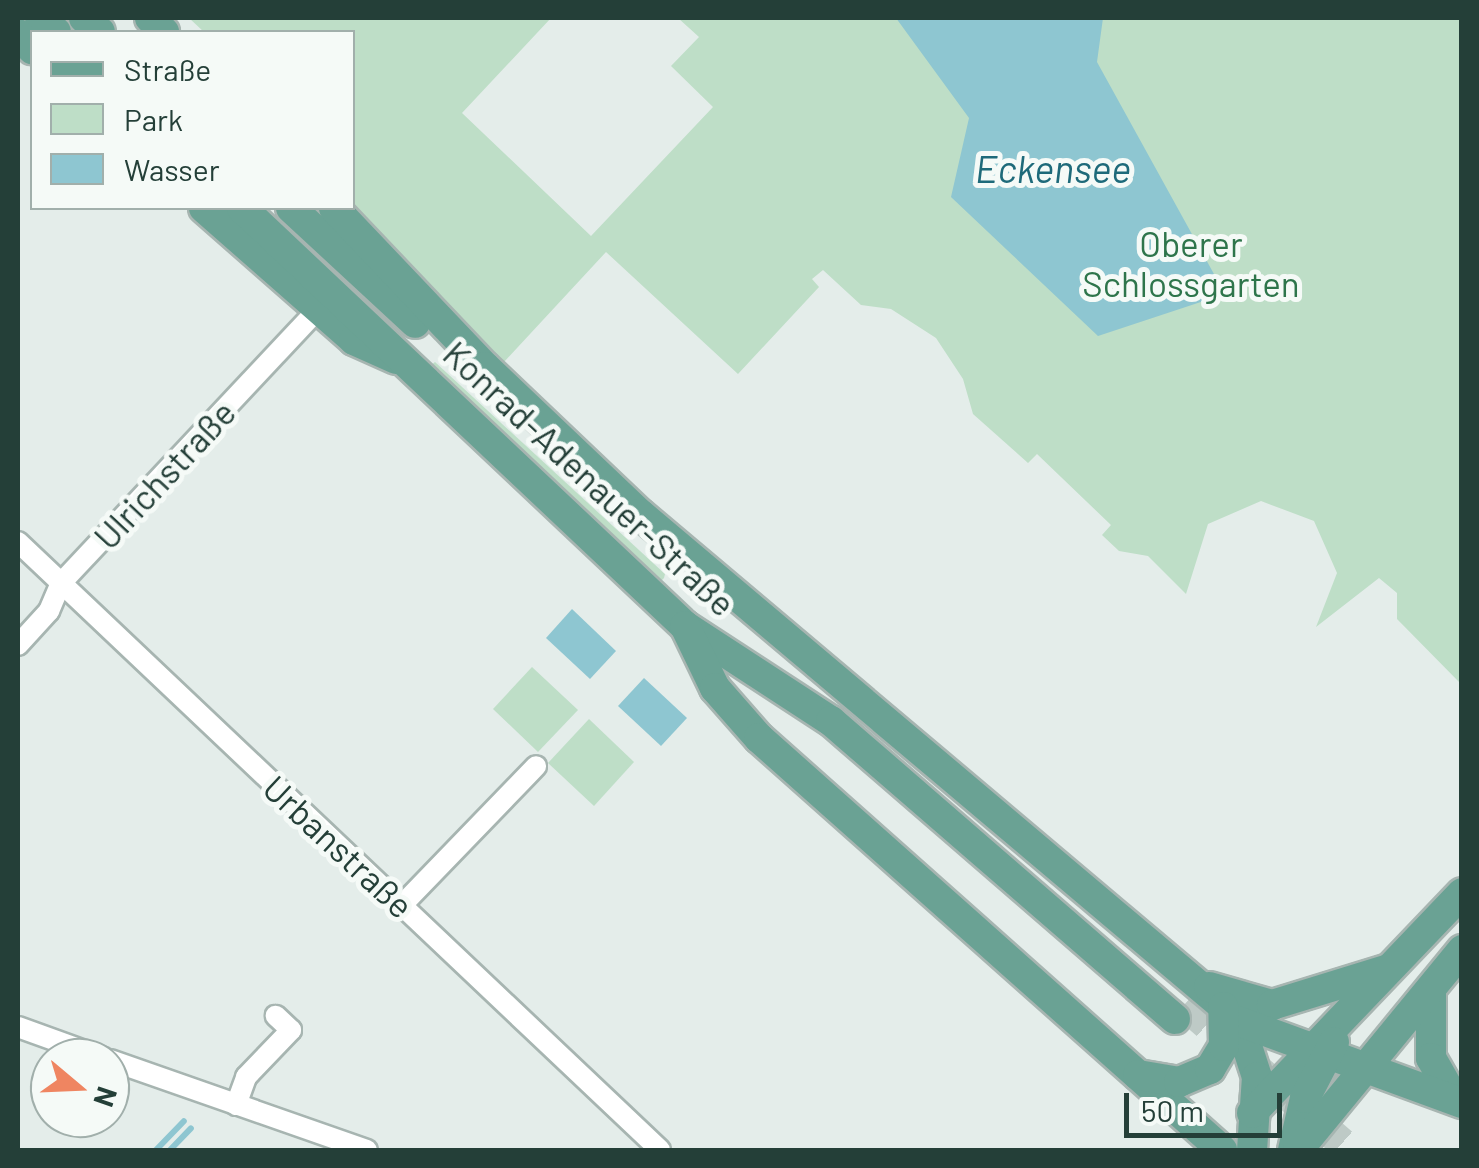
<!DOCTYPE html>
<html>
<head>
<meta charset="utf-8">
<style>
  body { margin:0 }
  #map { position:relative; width:1479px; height:1168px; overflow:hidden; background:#e4edea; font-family:Barlow,sans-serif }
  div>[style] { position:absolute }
  .green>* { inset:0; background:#bedec7 }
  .water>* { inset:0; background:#8ec6d1 }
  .stream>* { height:6px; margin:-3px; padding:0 3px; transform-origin:3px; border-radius:3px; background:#8ec6d1 }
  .primary-tunnel>* { height:30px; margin-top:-15px; transform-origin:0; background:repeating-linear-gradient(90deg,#becac6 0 30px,transparent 0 45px) }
  .roads { filter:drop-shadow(2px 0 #a7b5b1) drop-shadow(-2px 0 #a7b5b1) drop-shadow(0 2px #a7b5b1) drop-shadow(0 -2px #a7b5b1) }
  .street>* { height:20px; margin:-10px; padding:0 10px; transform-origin:10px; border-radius:10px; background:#fff }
  .primary>* { height:30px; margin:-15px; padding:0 15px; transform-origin:15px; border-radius:15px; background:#6aa294 }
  span { translate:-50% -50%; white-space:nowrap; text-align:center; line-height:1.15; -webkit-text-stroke:10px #f5faf7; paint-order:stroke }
  .park-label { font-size:35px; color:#2e754b }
  .street-label { font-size:35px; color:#243f38 }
  .water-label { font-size:38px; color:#1e6a7a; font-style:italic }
  .frame { position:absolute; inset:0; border:20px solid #243f38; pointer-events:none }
  .legend { position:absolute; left:30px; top:30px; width:325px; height:180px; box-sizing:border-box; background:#f5faf7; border:2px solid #a1afab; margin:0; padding:12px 18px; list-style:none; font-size:30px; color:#243f38 }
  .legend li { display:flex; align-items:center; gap:20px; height:50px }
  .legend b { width:50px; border:2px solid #a1afab }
  .north { position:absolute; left:30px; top:1038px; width:100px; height:100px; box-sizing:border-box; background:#f5faf7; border:2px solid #a1afab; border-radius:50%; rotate:109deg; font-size:28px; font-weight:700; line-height:40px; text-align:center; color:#243f38 }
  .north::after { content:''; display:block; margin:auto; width:35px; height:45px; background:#ef8561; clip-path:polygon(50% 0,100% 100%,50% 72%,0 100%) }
  .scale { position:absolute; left:1124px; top:1093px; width:158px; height:45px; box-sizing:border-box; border:5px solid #243f38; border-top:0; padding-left:12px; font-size:30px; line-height:35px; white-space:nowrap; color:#243f38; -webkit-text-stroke:8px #f5faf7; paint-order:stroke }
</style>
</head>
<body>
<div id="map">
  <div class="green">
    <div style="clip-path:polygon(189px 18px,551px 18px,462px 113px,591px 236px,713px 107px,671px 66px,699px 37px,678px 18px,1461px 18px,1461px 684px,1397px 619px,1397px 593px,1379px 578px,1316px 627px,1337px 573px,1314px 521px,1261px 501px,1208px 524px,1186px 594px,1148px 556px,1119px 551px,1102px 535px,1111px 525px,1037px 454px,1028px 463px,973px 414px,963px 379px,936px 338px,891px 309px,861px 305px,823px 270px,812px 279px,819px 287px,738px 374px,606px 252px,504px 362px,353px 204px,352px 32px,204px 32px)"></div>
    <div style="clip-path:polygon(435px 362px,665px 574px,664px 578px,660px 582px,430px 366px)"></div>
    <div style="clip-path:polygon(532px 667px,578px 710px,538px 752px,493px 709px)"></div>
    <div style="clip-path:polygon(589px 719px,634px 762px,594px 806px,548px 763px)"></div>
  </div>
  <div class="water">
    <div style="clip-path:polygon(896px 18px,1103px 18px,1097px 62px,1225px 294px,1098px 336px,951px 197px,969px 118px)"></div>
    <div style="clip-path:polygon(572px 609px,616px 651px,590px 679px,546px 638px)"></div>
    <div style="clip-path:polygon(644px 678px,687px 718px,661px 746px,618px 706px)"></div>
  </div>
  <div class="stream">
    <div style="left:156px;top:1150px;width:40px;rotate:-46deg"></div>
    <div style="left:170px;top:1150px;width:30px;rotate:-46deg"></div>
  </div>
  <div class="primary-tunnel">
    <div style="left:1184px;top:1005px;width:220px;rotate:41.1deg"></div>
  </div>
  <div class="roads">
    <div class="street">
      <div style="left:18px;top:542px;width:884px;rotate:43.44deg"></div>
      <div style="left:18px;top:645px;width:46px;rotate:-47.6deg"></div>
      <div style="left:49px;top:611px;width:30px;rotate:-67deg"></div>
      <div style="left:61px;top:583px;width:377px;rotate:-46.8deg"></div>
      <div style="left:402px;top:905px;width:193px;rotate:-46deg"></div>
      <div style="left:18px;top:1027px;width:91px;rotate:19.8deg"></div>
      <div style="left:110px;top:1060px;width:272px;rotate:19.3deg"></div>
      <div style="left:236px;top:1105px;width:30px;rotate:-70deg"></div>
      <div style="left:246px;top:1077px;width:65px;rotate:-46.2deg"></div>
      <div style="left:291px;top:1030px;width:21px;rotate:-137deg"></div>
    </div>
    <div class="primary">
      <div style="left:40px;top:18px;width:21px;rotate:41deg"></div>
      <div style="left:84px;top:18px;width:21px;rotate:41deg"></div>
      <div style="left:150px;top:18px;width:20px;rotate:45deg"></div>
      <div style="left:18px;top:34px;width:21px;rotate:47deg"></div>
      <div style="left:204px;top:208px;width:200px;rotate:41.3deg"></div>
      <div style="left:354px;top:340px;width:46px;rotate:24.3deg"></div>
      <div style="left:242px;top:208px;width:609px;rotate:43.34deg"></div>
      <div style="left:685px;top:626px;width:174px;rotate:33.1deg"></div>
      <div style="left:831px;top:721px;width:455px;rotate:40.9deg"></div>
      <div style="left:291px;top:208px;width:169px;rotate:42.8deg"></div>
      <div style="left:334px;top:208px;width:219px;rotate:46.5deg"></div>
      <div style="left:485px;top:367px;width:214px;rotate:43.5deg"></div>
      <div style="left:640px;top:514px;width:763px;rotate:40.16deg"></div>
      <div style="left:1223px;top:1006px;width:37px;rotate:56deg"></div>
      <div style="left:1244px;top:1037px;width:42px;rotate:72deg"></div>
      <div style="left:1257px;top:1077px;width:73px;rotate:93.9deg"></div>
      <div style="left:685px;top:626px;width:69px;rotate:64.2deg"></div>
      <div style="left:715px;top:688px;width:67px;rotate:48.7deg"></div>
      <div style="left:759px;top:738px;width:620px;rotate:41.66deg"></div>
      <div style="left:1209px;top:987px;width:66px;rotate:15.9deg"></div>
      <div style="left:1272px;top:1005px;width:122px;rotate:-17.1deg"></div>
      <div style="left:1431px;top:991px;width:67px;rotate:90deg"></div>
      <div style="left:1431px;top:1058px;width:48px;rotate:60.3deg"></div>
      <div style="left:1235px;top:1020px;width:242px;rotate:20.1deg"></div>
      <div style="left:1138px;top:1075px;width:42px;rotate:9.7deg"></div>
      <div style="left:1179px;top:1082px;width:34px;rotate:-23deg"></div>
      <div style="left:1210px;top:1069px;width:27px;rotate:-59deg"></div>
      <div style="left:1224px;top:1046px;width:39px;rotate:-91deg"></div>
      <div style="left:1252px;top:1113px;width:304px;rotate:-46.3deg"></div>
      <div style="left:1293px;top:1150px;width:53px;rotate:-77deg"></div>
      <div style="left:1305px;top:1098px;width:63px;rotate:-62.6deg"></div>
      <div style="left:1298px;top:1150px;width:259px;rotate:-50.6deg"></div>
    </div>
  </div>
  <div class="park-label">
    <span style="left:1191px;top:263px">Oberer<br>Schlossgarten</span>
  </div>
  <div class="street-label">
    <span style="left:164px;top:474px;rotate:-47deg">Ulrichstraße</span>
    <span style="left:590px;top:478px;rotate:43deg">Konrad-Adenauer-Straße</span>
    <span style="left:339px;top:846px;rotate:43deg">Urbanstraße</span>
  </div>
  <div class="water-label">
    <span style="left:1053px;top:169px">Eckensee</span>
  </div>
  <div class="frame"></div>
  <ul class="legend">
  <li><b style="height:12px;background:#6aa294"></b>Straße</li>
  <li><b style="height:28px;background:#bedec7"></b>Park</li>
  <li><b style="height:28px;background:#8ec6d1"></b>Wasser</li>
  </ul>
  <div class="north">N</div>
  <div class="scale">50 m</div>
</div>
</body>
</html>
